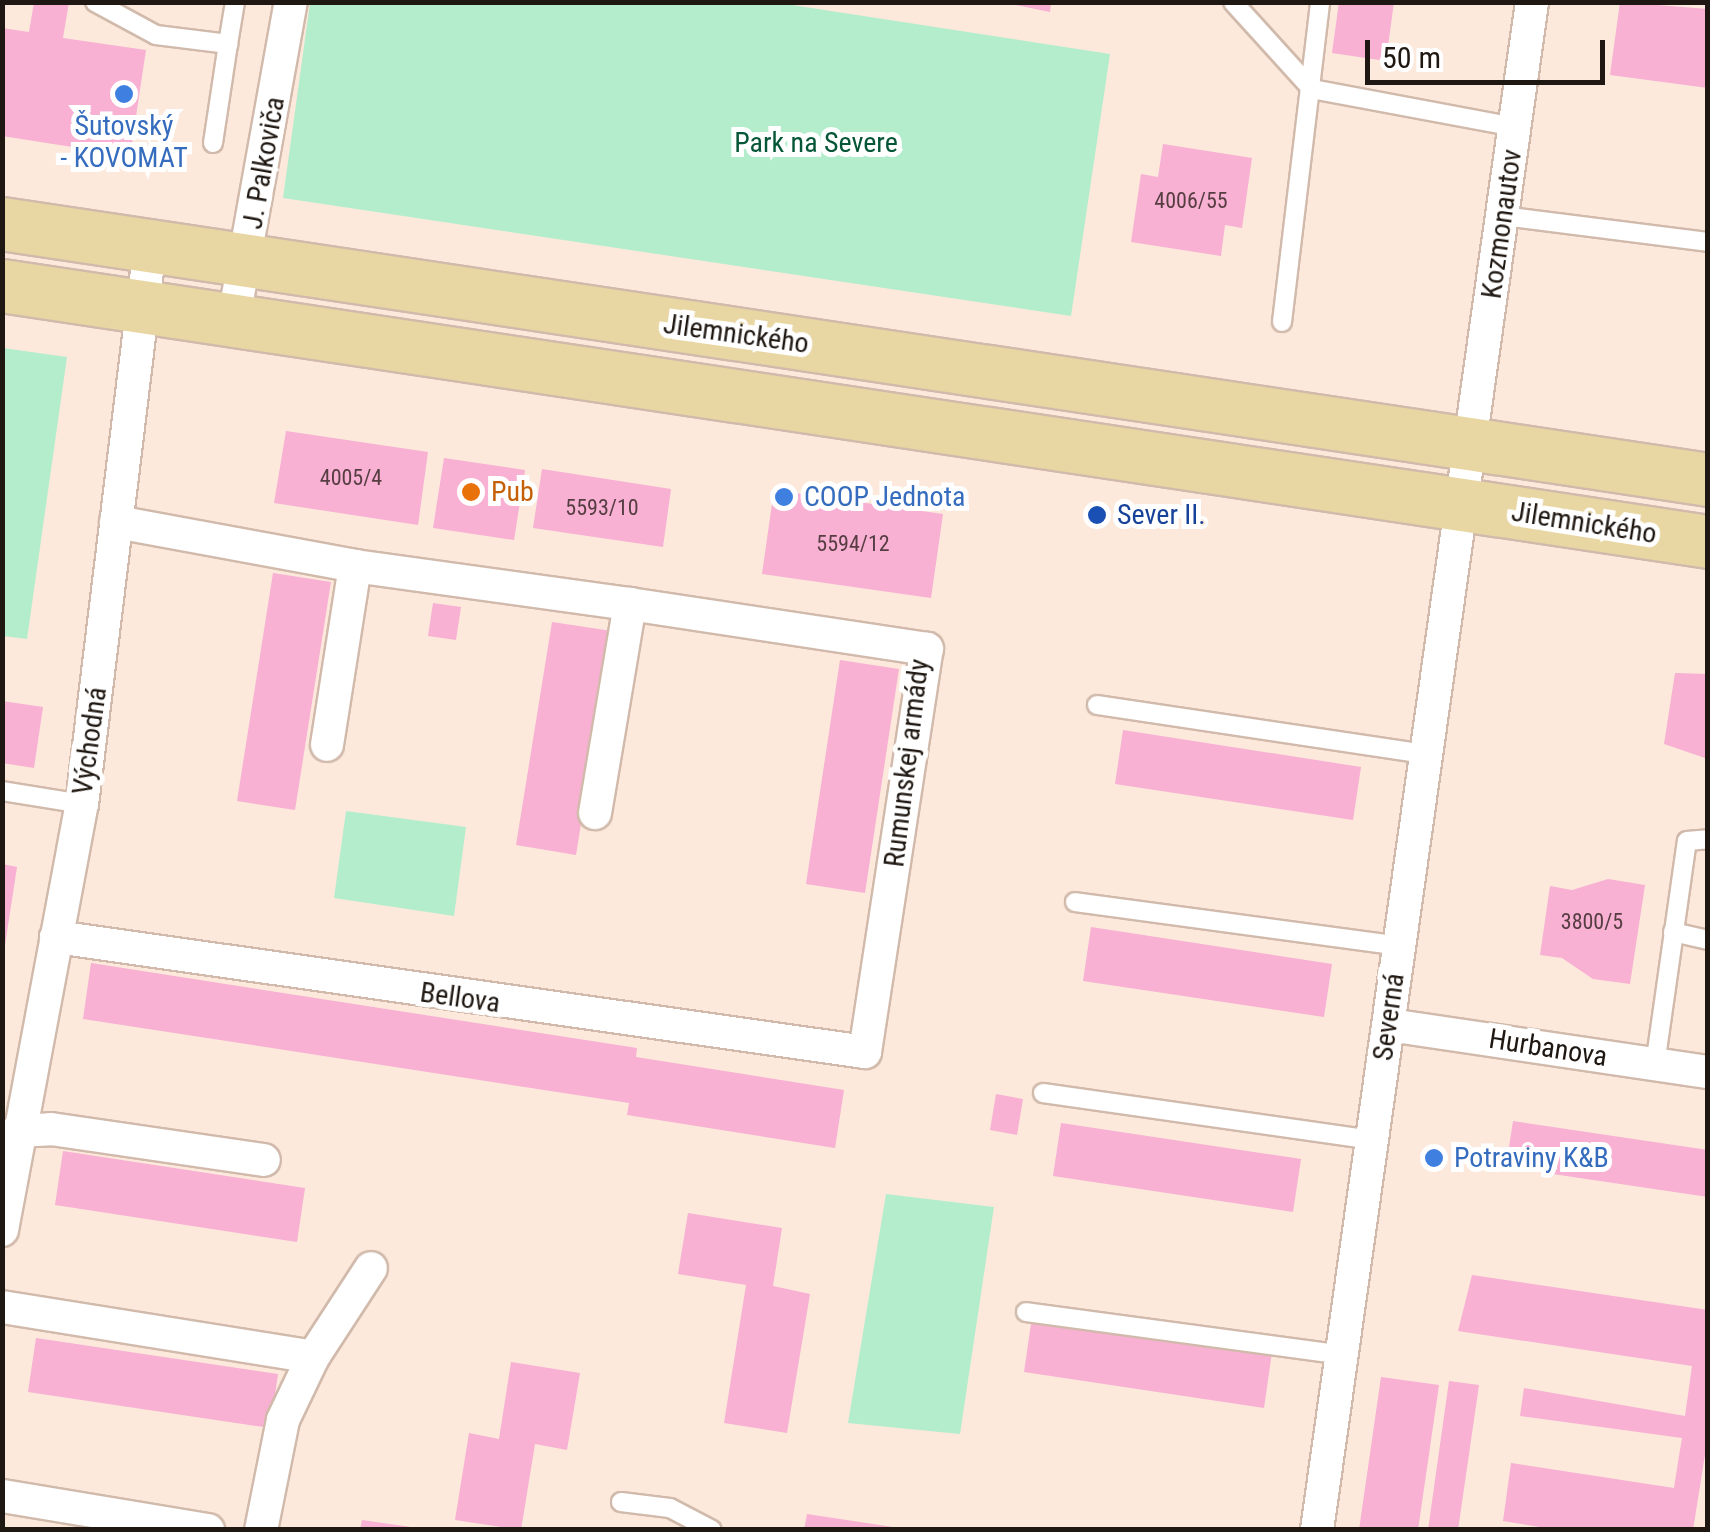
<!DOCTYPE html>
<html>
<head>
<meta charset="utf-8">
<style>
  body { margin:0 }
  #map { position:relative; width:1710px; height:1532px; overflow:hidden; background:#fce9dc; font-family:"Roboto Condensed",sans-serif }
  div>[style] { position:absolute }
  .green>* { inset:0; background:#b3edcc }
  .building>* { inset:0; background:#f8b0d3 }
  .roads { filter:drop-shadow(2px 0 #d1baab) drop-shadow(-2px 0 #d1baab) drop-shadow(0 2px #d1baab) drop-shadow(0 -2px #d1baab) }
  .service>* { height:18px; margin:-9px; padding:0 9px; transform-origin:9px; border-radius:9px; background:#fff }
  .minor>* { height:32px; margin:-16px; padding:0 16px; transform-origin:16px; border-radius:16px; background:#fff }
  .primary>* { height:52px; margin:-26px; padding:0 26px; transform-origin:26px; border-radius:26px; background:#e8d6a3 }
  .dots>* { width:28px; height:28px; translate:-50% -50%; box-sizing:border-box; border:5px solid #fff; border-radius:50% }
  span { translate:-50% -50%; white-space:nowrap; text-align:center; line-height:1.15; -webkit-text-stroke:10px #fff; paint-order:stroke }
  .number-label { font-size:22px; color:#553d42 }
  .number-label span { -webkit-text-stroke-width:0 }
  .shop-label { font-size:28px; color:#366cbe }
  .left { translate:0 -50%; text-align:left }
  .park-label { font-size:28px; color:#055636 }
  .street-label { font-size:28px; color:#1f1711 }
  .food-label { font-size:28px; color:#c56008 }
  .transit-label { font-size:28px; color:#164399 }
  .frame { position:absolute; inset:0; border:5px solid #1f1711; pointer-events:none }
  .scale { position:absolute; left:1365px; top:40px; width:240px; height:45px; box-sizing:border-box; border:5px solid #1f1711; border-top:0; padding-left:12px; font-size:30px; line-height:35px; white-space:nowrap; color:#1f1711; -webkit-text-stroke:8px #fff; paint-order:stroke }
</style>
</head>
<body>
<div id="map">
  <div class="green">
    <div style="clip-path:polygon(310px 3px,779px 3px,1110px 54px,1071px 316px,283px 198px)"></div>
    <div style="clip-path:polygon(3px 348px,67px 357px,27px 639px,3px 636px)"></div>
    <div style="clip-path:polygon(346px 811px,466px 827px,454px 916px,334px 898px)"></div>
    <div style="clip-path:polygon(886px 1194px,994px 1207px,960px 1434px,848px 1423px)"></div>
  </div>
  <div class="building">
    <div style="clip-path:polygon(34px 2px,69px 2px,63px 38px,146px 50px,130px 156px,2px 136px,2px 28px,29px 32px)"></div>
    <div style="clip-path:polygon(1001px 2px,1051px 2px,1050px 12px)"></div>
    <div style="clip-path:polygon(1339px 2px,1394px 2px,1386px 61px,1332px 53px)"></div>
    <div style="clip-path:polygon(1620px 2px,1708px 9px,1708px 88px,1610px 75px)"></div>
    <div style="clip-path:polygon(1163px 144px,1252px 158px,1242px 228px,1225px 225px,1221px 256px,1131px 242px,1141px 174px,1158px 177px)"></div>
    <div style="clip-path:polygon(286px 431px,428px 452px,418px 525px,274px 503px)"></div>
    <div style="clip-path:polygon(444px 458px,525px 470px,514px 540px,433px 528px)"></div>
    <div style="clip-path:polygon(542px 469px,671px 489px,663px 547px,533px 528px)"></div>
    <div style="clip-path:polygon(774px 490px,943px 514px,931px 598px,762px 574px)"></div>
    <div style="clip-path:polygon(273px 573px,331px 582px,295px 810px,237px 801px)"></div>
    <div style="clip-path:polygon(433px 603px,461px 607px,456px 640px,428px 636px)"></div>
    <div style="clip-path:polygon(552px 622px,612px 631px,576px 855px,516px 845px)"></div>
    <div style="clip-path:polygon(840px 660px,899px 669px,865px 893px,806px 884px)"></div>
    <div style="clip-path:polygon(1675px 673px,1708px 674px,1708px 759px,1664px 744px)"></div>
    <div style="clip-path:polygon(2px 701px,43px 707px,34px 768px,2px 763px)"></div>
    <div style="clip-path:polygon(1123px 730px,1361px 767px,1353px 820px,1115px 784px)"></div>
    <div style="clip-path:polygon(2px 864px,17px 867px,5px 945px,2px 944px)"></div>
    <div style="clip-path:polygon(1608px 879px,1645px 885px,1630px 984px,1593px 979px,1562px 958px,1540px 955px,1550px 886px,1572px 890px)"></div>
    <div style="clip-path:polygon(1091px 927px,1332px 964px,1324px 1017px,1083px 981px)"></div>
    <div style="clip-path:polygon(91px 963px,637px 1048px,636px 1057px,844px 1090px,835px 1148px,627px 1115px,629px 1103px,83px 1019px)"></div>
    <div style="clip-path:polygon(996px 1094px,1023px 1099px,1017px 1135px,990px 1130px)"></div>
    <div style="clip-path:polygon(1513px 1121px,1708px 1150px,1708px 1197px,1506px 1167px)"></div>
    <div style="clip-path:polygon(1061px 1123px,1301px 1159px,1293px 1212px,1053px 1176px)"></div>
    <div style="clip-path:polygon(63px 1151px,305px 1188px,297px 1242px,55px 1205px)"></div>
    <div style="clip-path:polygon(688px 1213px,782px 1228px,773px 1286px,810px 1294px,787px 1433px,724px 1423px,746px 1285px,678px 1274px)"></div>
    <div style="clip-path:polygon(1472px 1275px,1708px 1310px,1708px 1436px,1693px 1530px,1559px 1530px,1503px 1521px,1511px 1463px,1674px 1488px,1679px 1456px,1682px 1438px,1520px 1416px,1524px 1388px,1685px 1416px,1692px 1366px,1458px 1331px)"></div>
    <div style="clip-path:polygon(1032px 1317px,1272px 1352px,1264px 1408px,1024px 1372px)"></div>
    <div style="clip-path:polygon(36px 1338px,278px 1374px,270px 1428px,28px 1392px)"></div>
    <div style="clip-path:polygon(511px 1362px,580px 1373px,567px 1450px,535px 1444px,521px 1530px,455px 1520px,469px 1433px,499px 1439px)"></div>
    <div style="clip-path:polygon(1381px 1377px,1439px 1385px,1418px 1530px,1359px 1530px)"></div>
    <div style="clip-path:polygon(1449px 1381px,1479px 1385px,1458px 1530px,1428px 1530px)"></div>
    <div style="clip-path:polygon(807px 1514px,893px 1527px,893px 1530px,804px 1530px)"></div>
    <div style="clip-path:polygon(362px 1520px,411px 1527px,411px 1530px,360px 1530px)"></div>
  </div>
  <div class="roads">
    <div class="service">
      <div style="left:95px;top:2px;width:69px;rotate:28.4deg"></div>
      <div style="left:156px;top:35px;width:73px;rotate:7.1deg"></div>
      <div style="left:228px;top:44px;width:43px;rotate:-80.5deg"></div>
      <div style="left:1233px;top:2px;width:118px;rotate:47.8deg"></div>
      <div style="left:1312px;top:89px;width:207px;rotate:10.6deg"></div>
      <div style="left:213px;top:143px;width:100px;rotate:-81.4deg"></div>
      <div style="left:1503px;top:216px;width:207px;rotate:7.2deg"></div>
      <div style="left:1282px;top:322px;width:322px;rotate:-83.2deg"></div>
      <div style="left:1097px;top:705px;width:331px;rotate:8.5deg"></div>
      <div style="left:2px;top:791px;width:81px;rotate:9.2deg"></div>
      <div style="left:1075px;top:902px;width:327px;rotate:7.7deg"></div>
      <div style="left:1673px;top:932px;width:36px;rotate:13deg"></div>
      <div style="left:1655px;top:1065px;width:226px;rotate:-81.9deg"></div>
      <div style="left:1687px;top:841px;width:21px;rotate:-5deg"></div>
      <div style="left:1043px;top:1093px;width:332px;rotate:8.1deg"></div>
      <div style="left:1026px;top:1312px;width:321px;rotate:7.7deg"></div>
      <div style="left:621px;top:1502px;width:49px;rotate:7deg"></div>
      <div style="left:670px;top:1508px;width:47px;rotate:27.6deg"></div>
    </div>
    <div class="minor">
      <div style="left:233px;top:323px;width:326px;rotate:-79.8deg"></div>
      <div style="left:116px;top:522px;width:243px;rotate:10.4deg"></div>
      <div style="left:355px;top:566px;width:181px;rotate:98.9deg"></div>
      <div style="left:355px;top:566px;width:278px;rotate:7.9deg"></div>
      <div style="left:630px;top:604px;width:212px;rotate:99.5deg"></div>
      <div style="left:56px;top:937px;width:817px;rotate:8.09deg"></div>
      <div style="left:865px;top:1052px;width:408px;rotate:-81.3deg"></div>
      <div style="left:927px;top:649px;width:300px;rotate:-171.4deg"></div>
      <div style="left:1389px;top:1025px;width:322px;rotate:8.4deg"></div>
      <div style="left:17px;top:1131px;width:34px;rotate:-3deg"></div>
      <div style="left:51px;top:1129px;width:215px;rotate:8.3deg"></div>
      <div style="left:2px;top:1230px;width:433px;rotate:-79.4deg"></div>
      <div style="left:82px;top:804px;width:562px;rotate:-83.05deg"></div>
      <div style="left:2px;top:1307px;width:315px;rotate:9.1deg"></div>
      <div style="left:313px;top:1357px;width:70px;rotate:115.5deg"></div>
      <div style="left:283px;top:1420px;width:112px;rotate:101.3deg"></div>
      <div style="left:313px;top:1357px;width:106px;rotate:-56.9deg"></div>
      <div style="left:2px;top:1496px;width:209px;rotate:9.4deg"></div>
      <div style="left:1317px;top:1530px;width:1543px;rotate:-81.99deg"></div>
    </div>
    <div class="primary">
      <div style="left:2px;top:224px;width:1725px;rotate:8.53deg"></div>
      <div style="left:2px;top:286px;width:1725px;rotate:8.53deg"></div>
    </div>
  </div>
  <div class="dots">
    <div style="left:124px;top:94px;background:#3f7fe0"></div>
    <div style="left:471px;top:492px;background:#e8710a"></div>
    <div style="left:784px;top:497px;background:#3f7fe0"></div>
    <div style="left:1097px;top:515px;background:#1a4fb4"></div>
    <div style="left:1434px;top:1158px;background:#3f7fe0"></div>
  </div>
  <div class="number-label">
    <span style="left:1191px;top:201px">4006/55</span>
    <span style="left:351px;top:478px">4005/4</span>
    <span style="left:602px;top:508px">5593/10</span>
    <span style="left:853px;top:544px">5594/12</span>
    <span style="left:1592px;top:922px">3800/5</span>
  </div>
  <div class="shop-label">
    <span style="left:124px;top:142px">Šutovský<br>- KOVOMAT</span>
    <span class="left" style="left:804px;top:497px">COOP Jednota</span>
    <span class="left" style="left:1454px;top:1158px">Potraviny K&amp;B</span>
  </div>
  <div class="park-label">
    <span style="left:816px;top:143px">Park na Severe</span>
  </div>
  <div class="street-label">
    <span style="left:264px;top:163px;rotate:-80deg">J. Palkoviča</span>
    <span style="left:1502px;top:224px;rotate:-82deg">Kozmonautov</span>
    <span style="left:736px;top:334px;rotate:8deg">Jilemnického</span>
    <span style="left:1584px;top:523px;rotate:9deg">Jilemnického</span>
    <span style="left:90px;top:741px;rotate:-82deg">Východná</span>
    <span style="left:907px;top:763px;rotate:-83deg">Rumunskej armády</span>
    <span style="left:460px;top:998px;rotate:8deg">Bellova</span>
    <span style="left:1389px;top:1017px;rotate:-82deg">Severná</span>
    <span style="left:1548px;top:1048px;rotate:9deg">Hurbanova</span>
  </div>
  <div class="food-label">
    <span class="left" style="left:491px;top:492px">Pub</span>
  </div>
  <div class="transit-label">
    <span class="left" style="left:1117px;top:515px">Sever II.</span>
  </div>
  <div class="frame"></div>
  <div class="scale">50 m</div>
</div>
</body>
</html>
